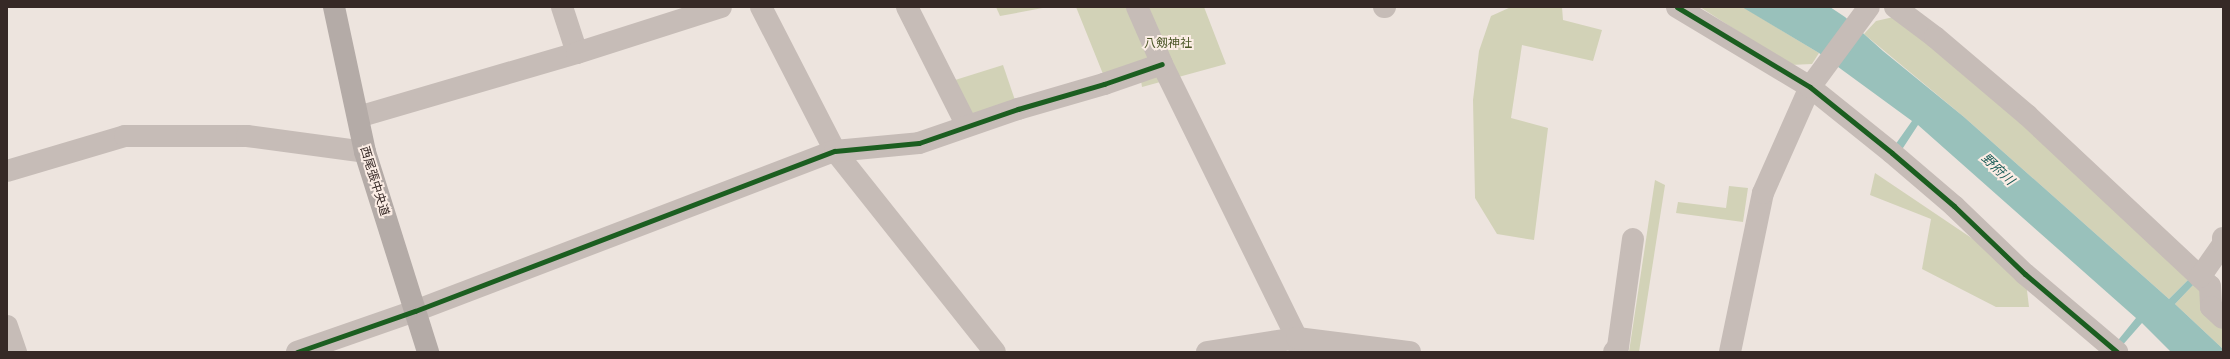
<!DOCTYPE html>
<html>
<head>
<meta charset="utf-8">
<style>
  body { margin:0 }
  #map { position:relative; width:2230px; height:359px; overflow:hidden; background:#ede4de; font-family:Commissioner,"Noto Sans JP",sans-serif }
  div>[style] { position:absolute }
  .green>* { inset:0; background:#d2d2b7 }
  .water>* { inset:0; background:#99c1bb }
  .street>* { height:22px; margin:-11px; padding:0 11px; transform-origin:11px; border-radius:11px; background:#c6bcb7 }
  .primary>* { height:22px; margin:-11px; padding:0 11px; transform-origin:11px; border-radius:11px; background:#b4aba7 }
  .cycleway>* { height:5px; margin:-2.5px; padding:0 2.5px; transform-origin:2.5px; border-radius:2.5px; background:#1b5e20 }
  span { translate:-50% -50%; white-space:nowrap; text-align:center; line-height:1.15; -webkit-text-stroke:4px #fbede5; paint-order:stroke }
  .park-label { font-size:12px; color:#4c5728 }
  .street-label { font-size:12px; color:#362926 }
  .water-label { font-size:13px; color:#185b56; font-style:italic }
  .frame { position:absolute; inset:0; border:8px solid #362926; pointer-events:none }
</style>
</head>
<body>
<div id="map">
  <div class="green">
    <div style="clip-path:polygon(996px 7px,1048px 7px,1000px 16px)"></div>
    <div style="clip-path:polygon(1076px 7px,1204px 7px,1226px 64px,1142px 87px,1138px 62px,1103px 74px)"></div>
    <div style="clip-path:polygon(1511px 7px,1562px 7px,1563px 20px,1602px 30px,1593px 61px,1522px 45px,1511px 118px,1548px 128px,1534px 240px,1497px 234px,1475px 198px,1473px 100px,1479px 51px,1491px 16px)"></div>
    <div style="clip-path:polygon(1700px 7px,1743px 7px,1819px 53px,1812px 64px,1790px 65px)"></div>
    <div style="clip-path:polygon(1898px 16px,2205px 285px,2223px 322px,2223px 349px,2175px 304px,2195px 283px,2190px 278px,2169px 299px,1964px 117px,1864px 34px,1876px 21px)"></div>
    <div style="clip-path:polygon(1003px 65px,1018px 109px,967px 126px,952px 81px)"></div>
    <div style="clip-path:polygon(1875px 173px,2025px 274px,2029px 307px,1996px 307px,1922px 269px,1931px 219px,1870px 195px)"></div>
    <div style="clip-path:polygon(1655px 180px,1665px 185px,1639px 352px,1629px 352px)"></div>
    <div style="clip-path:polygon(1729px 186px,1748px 188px,1743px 222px,1676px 213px,1678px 202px,1726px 208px)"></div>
  </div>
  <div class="water">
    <div style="clip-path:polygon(1742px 7px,1830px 7px,1845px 17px,1883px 51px,1964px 117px,2169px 299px,2190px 278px,2195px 283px,2175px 304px,2223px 349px,2223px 352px,2171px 352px,2142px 323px,2120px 348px,2115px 344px,2136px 318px,1918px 125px,1901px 151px,1895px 145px,1912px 121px,1819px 53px)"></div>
  </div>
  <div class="street">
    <div style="left:562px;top:7px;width:48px;rotate:71.9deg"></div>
    <div style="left:761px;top:7px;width:162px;rotate:62.8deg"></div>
    <div style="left:835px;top:151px;width:257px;rotate:51.5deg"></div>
    <div style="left:907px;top:7px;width:133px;rotate:63.2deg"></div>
    <div style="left:1137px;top:7px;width:62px;rotate:66.3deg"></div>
    <div style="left:1162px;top:64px;width:305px;rotate:63.8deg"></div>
    <div style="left:1297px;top:338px;width:14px;rotate:78deg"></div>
    <div style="left:1384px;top:7px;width:1px"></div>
    <div style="left:1677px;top:7px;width:155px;rotate:31deg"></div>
    <div style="left:1810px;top:87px;width:105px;rotate:38.8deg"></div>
    <div style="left:1892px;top:153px;width:82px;rotate:40.5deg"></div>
    <div style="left:1954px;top:206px;width:98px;rotate:43.8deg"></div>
    <div style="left:2025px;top:274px;width:121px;rotate:40.3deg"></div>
    <div style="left:1895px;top:7px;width:50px;rotate:36.9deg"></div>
    <div style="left:1935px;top:37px;width:121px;rotate:40.3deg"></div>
    <div style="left:2027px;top:115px;width:250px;rotate:43.1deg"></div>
    <div style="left:2210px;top:286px;width:21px;rotate:87deg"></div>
    <div style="left:2211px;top:307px;width:16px;rotate:43deg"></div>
    <div style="left:358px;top:117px;width:228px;rotate:-16.3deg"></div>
    <div style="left:577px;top:53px;width:151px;rotate:-17.7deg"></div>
    <div style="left:7px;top:171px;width:123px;rotate:-16.5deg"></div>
    <div style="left:125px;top:136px;width:122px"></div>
    <div style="left:247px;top:136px;width:119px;rotate:7.7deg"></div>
    <div style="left:2200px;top:277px;width:40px;rotate:-55.1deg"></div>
    <div style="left:2223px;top:244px;width:6px;rotate:-90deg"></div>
    <div style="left:7px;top:326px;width:28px;rotate:71deg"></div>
    <div style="left:297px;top:352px;width:125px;rotate:-19.2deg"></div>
    <div style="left:415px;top:311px;width:449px;rotate:-20.9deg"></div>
    <div style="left:835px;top:151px;width:84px;rotate:-5.4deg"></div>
    <div style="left:919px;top:143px;width:105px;rotate:-19deg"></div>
    <div style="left:1018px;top:109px;width:90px;rotate:-16.2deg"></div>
    <div style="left:1104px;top:84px;width:61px;rotate:-19deg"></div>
    <div style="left:1207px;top:352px;width:91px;rotate:-8.8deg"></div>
    <div style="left:1297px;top:338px;width:114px;rotate:7.1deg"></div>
    <div style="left:1614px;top:352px;width:6px;rotate:-51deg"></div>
    <div style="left:1618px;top:347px;width:109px;rotate:-82.1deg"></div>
    <div style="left:1730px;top:352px;width:162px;rotate:-78.3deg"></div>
    <div style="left:1763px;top:193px;width:116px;rotate:-66.1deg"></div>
    <div style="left:1810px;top:87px;width:99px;rotate:-53.6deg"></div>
  </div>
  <div class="primary">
    <div style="left:334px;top:7px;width:148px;rotate:77.9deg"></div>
    <div style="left:365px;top:152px;width:210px;rotate:72.5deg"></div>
  </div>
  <div class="cycleway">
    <div style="left:1677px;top:7px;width:155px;rotate:31deg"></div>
    <div style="left:1810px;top:87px;width:105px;rotate:38.8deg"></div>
    <div style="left:1892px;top:153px;width:82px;rotate:40.5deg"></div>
    <div style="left:1954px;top:206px;width:98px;rotate:43.8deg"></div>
    <div style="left:2025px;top:274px;width:121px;rotate:40.3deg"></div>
    <div style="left:297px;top:352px;width:125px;rotate:-19.2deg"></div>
    <div style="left:415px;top:311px;width:449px;rotate:-20.9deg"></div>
    <div style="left:835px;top:151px;width:84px;rotate:-5.4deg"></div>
    <div style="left:919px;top:143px;width:105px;rotate:-19deg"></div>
    <div style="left:1018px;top:109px;width:90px;rotate:-16.2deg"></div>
    <div style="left:1104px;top:84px;width:61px;rotate:-19deg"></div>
  </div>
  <div class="park-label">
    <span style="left:1168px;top:43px">八剱神社</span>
  </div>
  <div class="street-label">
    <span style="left:375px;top:181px;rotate:73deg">西尾張中央道</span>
  </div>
  <div class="water-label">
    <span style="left:1998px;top:169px;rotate:43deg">野府川</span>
  </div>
  <div class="frame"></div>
</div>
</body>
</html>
